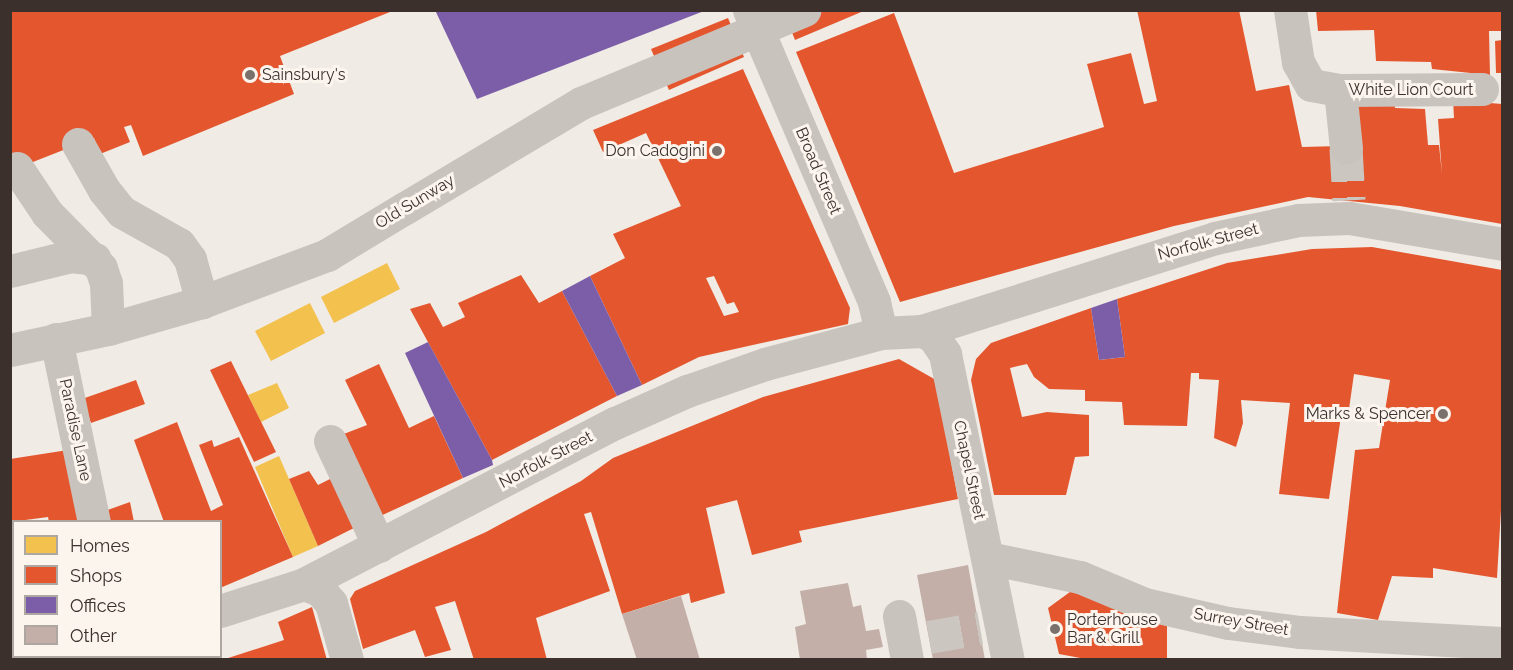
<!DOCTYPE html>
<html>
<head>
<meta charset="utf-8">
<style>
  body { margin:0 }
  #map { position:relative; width:1513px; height:670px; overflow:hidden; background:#f0ebe5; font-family:Raleway,sans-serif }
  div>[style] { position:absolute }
  .homes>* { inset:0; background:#f2c14e }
  .shops>* { inset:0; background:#e4572e }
  .offices>* { inset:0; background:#7b5ea7 }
  .building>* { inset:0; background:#c3afa7 }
  .minor-tunnel>* { height:33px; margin-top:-16.5px; transform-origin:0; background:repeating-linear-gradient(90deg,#ccc6c0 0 33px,transparent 0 49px) }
  .minor>* { height:33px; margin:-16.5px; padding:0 16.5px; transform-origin:16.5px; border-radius:16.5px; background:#c9c3be }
  .minor-bridge>* { height:33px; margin:-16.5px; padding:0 16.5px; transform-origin:16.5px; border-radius:16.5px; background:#c9c3be }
  .dots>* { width:16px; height:16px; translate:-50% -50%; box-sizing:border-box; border:3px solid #fbf5ee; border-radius:50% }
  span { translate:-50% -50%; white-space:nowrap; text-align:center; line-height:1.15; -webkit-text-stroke:6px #fbf5ee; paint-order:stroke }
  .poi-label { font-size:16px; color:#3b302b }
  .left { translate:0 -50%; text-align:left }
  .right { translate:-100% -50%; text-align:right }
  .street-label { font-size:16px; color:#3b302b }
  .frame { position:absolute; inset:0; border:12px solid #3b302b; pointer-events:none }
  .legend { position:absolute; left:12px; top:520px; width:210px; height:138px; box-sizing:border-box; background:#fbf5ee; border:2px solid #aea6a0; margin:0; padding:8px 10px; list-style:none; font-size:18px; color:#3b302b }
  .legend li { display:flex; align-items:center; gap:12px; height:30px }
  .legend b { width:30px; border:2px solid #aea6a0 }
</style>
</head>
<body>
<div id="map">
  <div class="homes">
    <div style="clip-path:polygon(387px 263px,400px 289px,334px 323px,321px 297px)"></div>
    <div style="clip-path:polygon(310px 303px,325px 333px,271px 361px,255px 331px)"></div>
    <div style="clip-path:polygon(277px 383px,289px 408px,261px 422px,248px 395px)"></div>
    <div style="clip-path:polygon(279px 456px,318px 546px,293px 557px,255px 467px)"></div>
  </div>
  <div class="shops">
    <div style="clip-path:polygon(10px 10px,395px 10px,280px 56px,294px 94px,143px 156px,131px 125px,124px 127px,130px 142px,100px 154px,94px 138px,10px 171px)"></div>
    <div style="clip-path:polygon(783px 10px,866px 10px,795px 40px)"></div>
    <div style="clip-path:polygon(1137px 10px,1239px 10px,1256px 91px,1289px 85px,1302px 147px,1340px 146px,1353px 100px,1394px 96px,1395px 108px,1425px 109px,1428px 145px,1439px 145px,1442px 174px,1438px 119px,1454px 118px,1453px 100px,1502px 104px,1502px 224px,1400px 206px,1308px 197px,1174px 226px,900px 302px,796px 52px,894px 13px,954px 173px,1104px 127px,1087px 64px,1131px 53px,1144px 104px,1157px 101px)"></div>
    <div style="clip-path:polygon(1316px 10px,1502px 10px,1502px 31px,1489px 31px,1490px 75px,1432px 69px,1431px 62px,1376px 61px,1374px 30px,1318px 31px)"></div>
    <div style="clip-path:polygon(728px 18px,744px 57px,669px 90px,651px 49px)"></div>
    <div style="clip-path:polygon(1502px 40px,1502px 73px,1496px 73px,1495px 41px)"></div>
    <div style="clip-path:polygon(evenodd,743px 69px,850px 308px,848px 324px,699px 357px,642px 385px,590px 276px,625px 258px,613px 234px,681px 206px,646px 133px,603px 152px,593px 130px,743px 69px,714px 276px,727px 304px,734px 302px,739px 312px,724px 316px,706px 278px,714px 276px)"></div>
    <div style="clip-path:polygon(1372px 247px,1502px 270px,1502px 493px,1497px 578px,1433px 568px,1433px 578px,1392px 576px,1378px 620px,1337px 613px,1355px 450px,1379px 448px,1390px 380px,1354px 374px,1348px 416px,1341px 416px,1329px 499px,1279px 494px,1290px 403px,1241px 400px,1243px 423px,1236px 447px,1214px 438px,1219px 380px,1199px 379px,1199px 373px,1191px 373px,1187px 426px,1124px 425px,1122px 402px,1085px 401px,1085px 390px,1049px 389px,1034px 377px,1027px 364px,1010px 368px,1022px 417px,1047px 412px,1089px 415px,1089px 456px,1075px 457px,1066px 495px,994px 495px,971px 380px,976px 359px,991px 343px,1091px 308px,1099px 360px,1125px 357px,1117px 299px,1227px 263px,1312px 249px)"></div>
    <div style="clip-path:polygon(521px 275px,539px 303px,562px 291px,617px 396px,492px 460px,410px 309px,430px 303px,443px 327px,465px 317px,458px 303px)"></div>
    <div style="clip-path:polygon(899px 359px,936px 380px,958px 499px,799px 531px,802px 542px,752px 555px,737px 500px,706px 508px,725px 593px,691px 603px,689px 593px,622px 614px,591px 512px,584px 514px,610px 591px,536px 618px,547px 660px,474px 660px,455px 601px,435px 607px,451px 650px,425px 657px,415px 630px,363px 649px,350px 599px,355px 591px,486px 532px,581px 481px,613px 458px,763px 397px)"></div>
    <div style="clip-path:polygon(231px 361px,276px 452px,254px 462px,210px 370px)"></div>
    <div style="clip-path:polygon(379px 364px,409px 428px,434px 416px,463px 478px,376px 518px,336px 437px,367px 425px,345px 380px)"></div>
    <div style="clip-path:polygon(136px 380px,145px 404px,91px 423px,82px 399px)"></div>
    <div style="clip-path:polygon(177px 422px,211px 511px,223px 505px,199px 445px,212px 440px,214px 447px,239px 437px,293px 557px,220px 588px,220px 522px,164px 522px,134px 440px)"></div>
    <div style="clip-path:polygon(68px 450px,82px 522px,49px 522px,48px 517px,10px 522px,10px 459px)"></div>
    <div style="clip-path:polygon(309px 471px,318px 485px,336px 476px,360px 525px,318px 546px,289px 479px)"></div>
    <div style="clip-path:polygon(130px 502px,134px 522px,104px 522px,102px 512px)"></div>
    <div style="clip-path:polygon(10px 542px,14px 542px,10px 646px)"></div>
    <div style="clip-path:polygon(1074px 589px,1167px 626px,1167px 660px,1091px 660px,1059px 654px,1048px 608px)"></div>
    <div style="clip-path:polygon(312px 607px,327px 660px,222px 660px,284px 640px,278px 622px)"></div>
  </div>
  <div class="offices">
    <div style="clip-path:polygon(435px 10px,703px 10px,704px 11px,477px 99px)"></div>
    <div style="clip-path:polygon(590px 276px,642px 385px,617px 396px,562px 291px)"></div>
    <div style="clip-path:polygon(1117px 299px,1125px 357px,1099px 360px,1091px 308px)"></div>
    <div style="clip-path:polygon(428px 342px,492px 460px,493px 465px,463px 478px,405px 353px)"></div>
  </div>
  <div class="building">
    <div style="clip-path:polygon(968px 565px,985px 660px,933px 660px,917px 575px)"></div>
    <div style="clip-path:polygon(848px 583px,853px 607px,861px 605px,866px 631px,879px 629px,883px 647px,866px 650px,867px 660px,800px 660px,795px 627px,806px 624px,800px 591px)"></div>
    <div style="clip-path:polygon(681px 596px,700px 660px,637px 660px,622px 614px)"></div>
  </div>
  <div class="minor-tunnel">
    <div style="left:1346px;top:148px;width:52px;rotate:86.7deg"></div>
    <div style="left:929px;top:637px;width:52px;rotate:-10deg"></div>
  </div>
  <div class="minor">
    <div style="left:749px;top:10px;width:318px;rotate:66.8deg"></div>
    <div style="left:874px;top:302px;width:32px;rotate:77deg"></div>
    <div style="left:1290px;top:10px;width:53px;rotate:81.3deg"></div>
    <div style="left:1298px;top:62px;width:26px;rotate:61deg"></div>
    <div style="left:1311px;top:85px;width:29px;rotate:10deg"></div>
    <div style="left:1340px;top:90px;width:142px;rotate:-0.4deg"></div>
    <div style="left:1340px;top:90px;width:58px;rotate:84.1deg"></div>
    <div style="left:78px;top:144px;width:53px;rotate:60.5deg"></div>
    <div style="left:104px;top:190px;width:28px;rotate:51deg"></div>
    <div style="left:122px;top:212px;width:65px;rotate:29.3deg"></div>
    <div style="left:179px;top:244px;width:19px;rotate:54deg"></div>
    <div style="left:190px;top:259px;width:45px;rotate:74.4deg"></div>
    <div style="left:17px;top:168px;width:54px;rotate:56.3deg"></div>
    <div style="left:47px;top:213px;width:77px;rotate:45.5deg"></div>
    <div style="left:101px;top:268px;width:16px;rotate:72deg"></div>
    <div style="left:106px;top:283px;width:46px;rotate:87.5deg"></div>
    <div style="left:10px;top:271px;width:63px;rotate:-13.8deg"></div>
    <div style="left:71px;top:256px;width:24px;rotate:7deg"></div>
    <div style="left:922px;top:331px;width:307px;rotate:-17.6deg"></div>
    <div style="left:1215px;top:238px;width:85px;rotate:-12.2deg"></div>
    <div style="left:1298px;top:220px;width:51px;rotate:-2.2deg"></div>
    <div style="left:1349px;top:218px;width:155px;rotate:9.6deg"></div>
    <div style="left:56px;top:339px;width:187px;rotate:78.3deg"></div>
    <div style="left:10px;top:350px;width:104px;rotate:-12.2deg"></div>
    <div style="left:112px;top:328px;width:94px;rotate:-16.1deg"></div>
    <div style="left:202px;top:302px;width:134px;rotate:-20.6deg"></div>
    <div style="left:327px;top:255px;width:91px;rotate:-31.1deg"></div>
    <div style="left:330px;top:441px;width:116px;rotate:65deg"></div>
    <div style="left:988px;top:558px;width:94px;rotate:11.7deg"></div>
    <div style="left:1080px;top:577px;width:70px;rotate:22.6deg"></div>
    <div style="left:1145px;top:604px;width:85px;rotate:12.9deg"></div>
    <div style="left:1228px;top:623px;width:73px;rotate:7.1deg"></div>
    <div style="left:1300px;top:632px;width:202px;rotate:3.1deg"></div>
    <div style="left:304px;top:584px;width:17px;rotate:21deg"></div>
    <div style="left:320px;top:590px;width:17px;rotate:50deg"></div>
    <div style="left:331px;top:603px;width:59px;rotate:74.3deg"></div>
    <div style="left:220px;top:611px;width:88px;rotate:-17.8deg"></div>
    <div style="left:304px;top:584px;width:350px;rotate:-27.4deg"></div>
    <div style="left:615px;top:423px;width:79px;rotate:-24deg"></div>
    <div style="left:687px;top:391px;width:83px;rotate:-19.1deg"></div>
    <div style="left:765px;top:364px;width:120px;rotate:-15deg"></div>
    <div style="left:881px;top:333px;width:41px;rotate:-2.8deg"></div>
    <div style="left:922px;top:331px;width:12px;rotate:24deg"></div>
    <div style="left:933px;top:336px;width:22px;rotate:56deg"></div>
    <div style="left:945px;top:354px;width:312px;rotate:78.4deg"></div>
    <div style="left:899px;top:616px;width:45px;rotate:79.7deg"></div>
    <div style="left:52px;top:660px;width:13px;rotate:-18deg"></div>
  </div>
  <div class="minor-bridge">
    <div style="left:405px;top:208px;width:205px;rotate:-30.8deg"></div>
    <div style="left:581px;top:103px;width:242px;rotate:-22.6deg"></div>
  </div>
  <div class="dots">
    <div style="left:250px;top:75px;background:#7a716c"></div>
    <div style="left:717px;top:151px;background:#7a716c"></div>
    <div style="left:1443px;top:414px;background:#7a716c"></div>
    <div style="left:1055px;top:629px;background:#7a716c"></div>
  </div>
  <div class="poi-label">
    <span class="left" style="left:262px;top:75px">Sainsbury's</span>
    <span class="right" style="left:705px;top:151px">Don Cadogini</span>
    <span class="right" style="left:1431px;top:414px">Marks &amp; Spencer</span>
    <span class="left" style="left:1067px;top:629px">Porterhouse<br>Bar &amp; Grill</span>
  </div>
  <div class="street-label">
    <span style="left:1411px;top:90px">White Lion Court</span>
    <span style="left:818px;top:171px;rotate:67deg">Broad Street</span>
    <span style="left:415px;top:202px;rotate:-31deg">Old Sunway</span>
    <span style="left:1208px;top:242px;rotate:-15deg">Norfolk Street</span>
    <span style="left:75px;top:430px;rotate:78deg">Paradise Lane</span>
    <span style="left:546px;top:460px;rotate:-28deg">Norfolk Street</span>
    <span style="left:969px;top:470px;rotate:78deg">Chapel Street</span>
    <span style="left:1241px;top:622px;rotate:10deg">Surrey Street</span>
  </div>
  <div class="frame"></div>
  <ul class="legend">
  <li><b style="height:16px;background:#f2c14e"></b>Homes</li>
  <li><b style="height:16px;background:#e4572e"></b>Shops</li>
  <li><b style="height:16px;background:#7b5ea7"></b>Offices</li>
  <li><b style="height:16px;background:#c3afa7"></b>Other</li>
  </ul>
</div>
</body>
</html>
